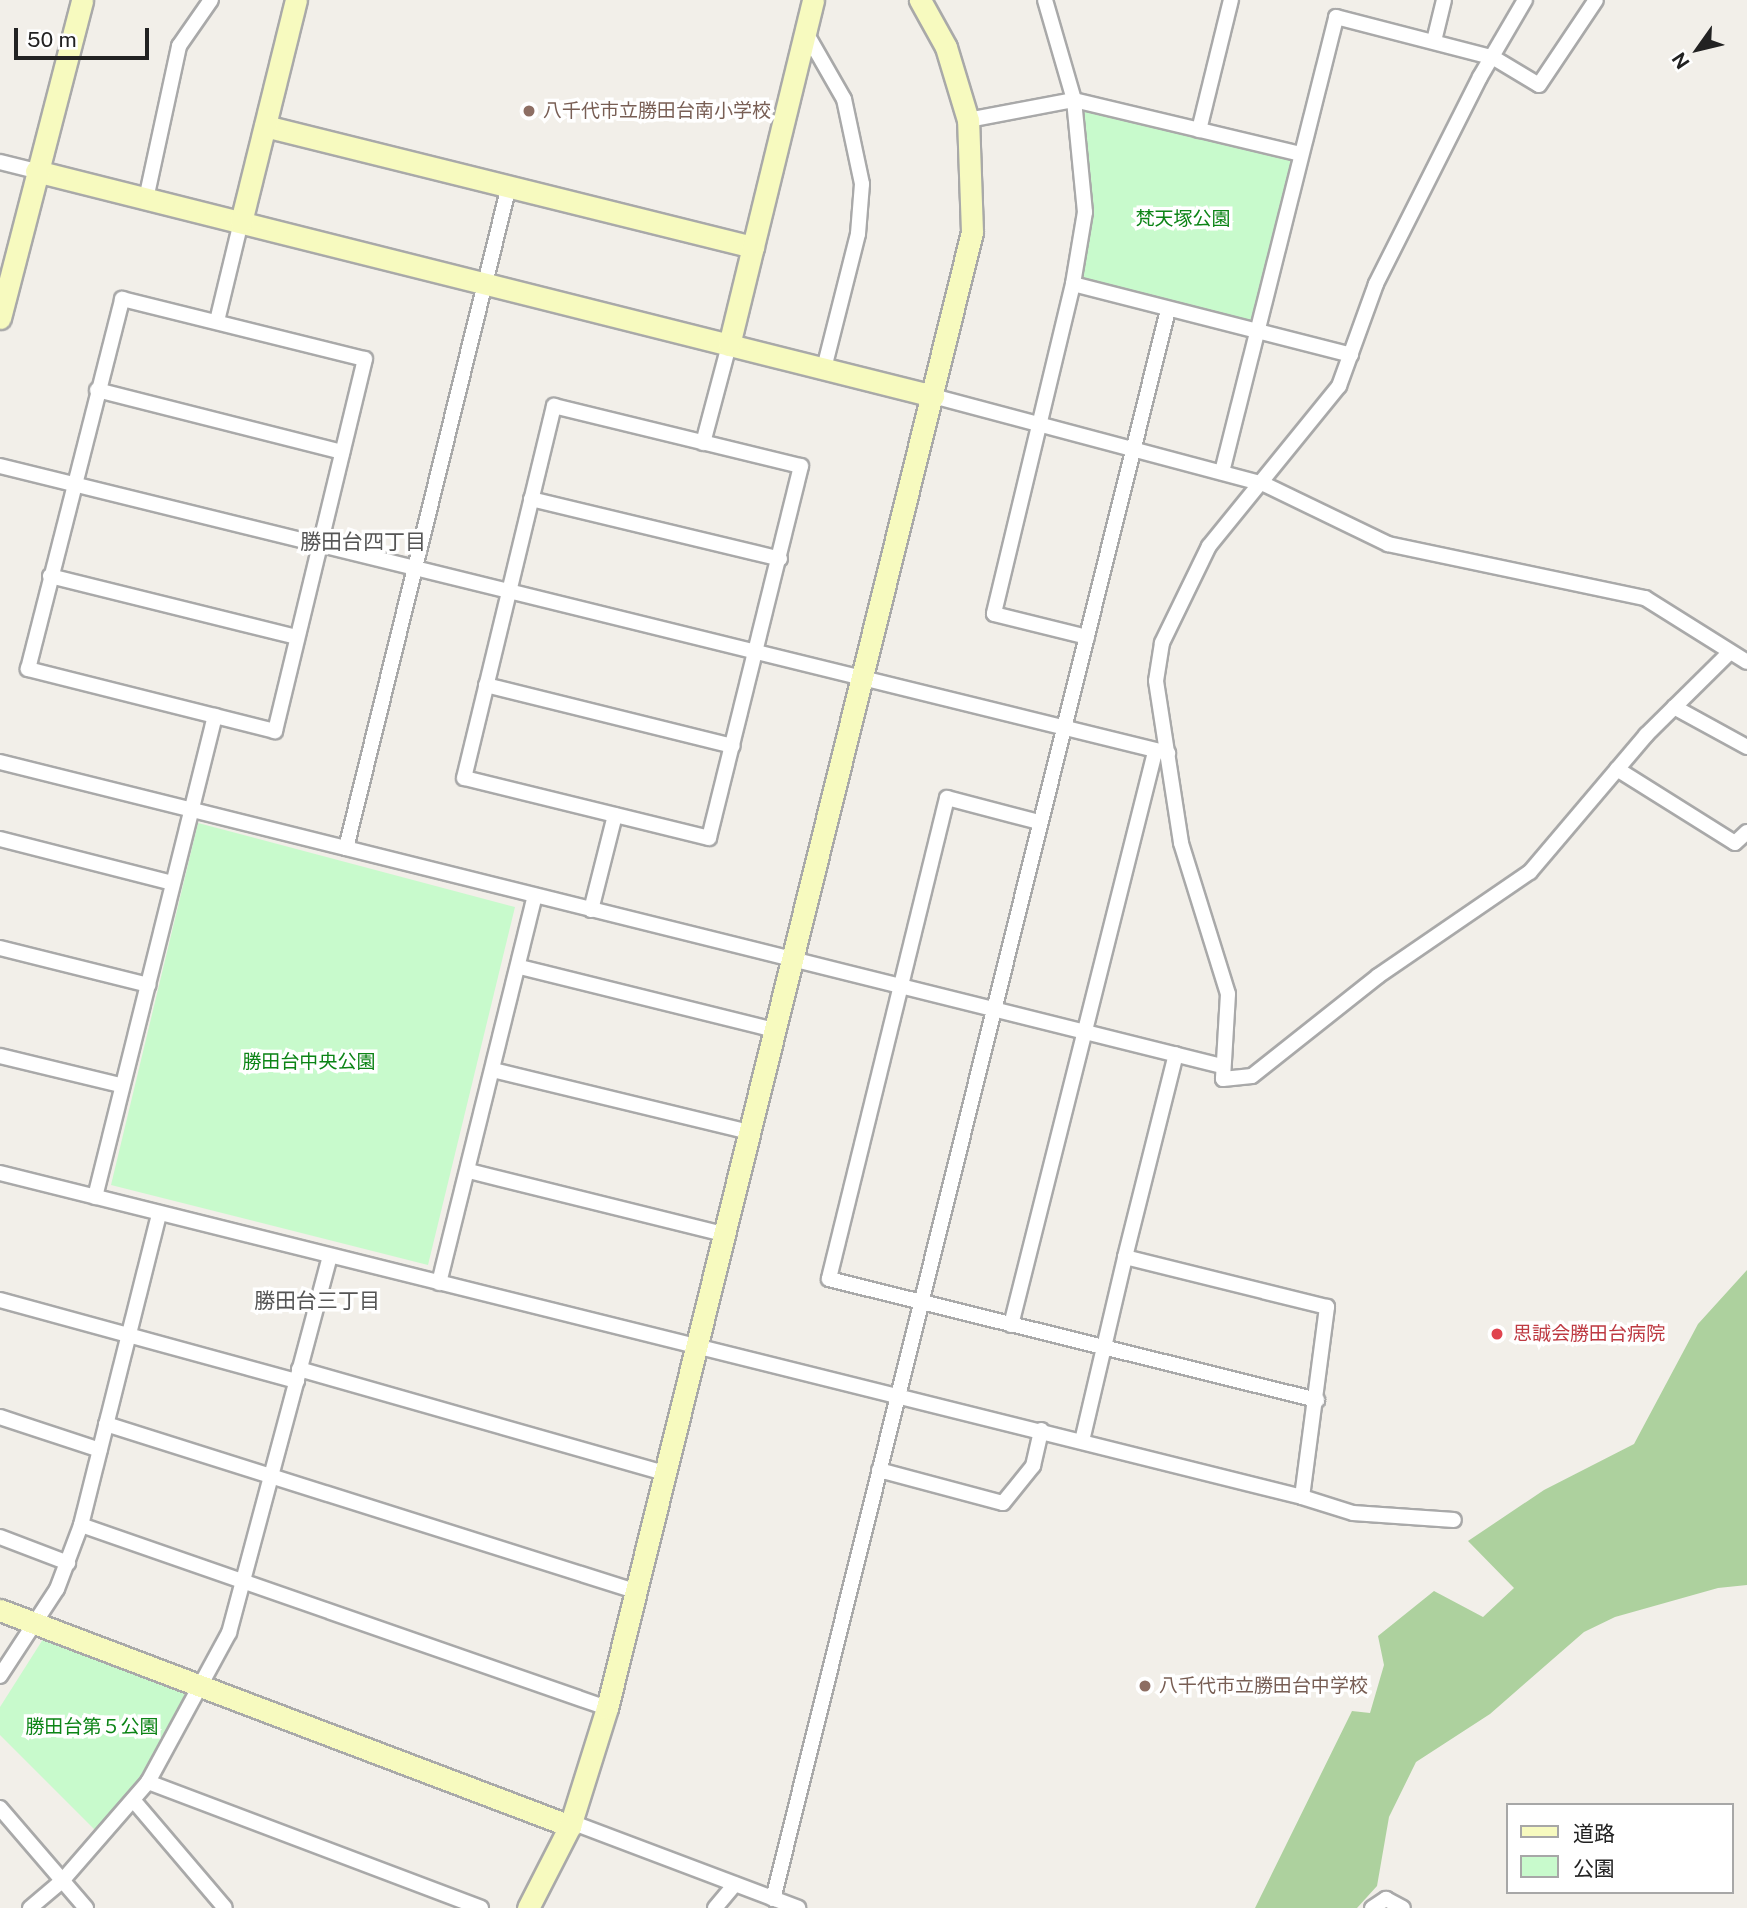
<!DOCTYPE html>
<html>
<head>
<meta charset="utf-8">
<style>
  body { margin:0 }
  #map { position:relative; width:1747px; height:1908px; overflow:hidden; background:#f2efe9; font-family:"Public Sans","Noto Sans JP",sans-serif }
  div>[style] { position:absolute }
  .forest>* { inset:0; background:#add19e }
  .park>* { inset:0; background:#c8facc }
  .roads { filter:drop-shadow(2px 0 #a9a9a9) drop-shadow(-2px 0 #a9a9a9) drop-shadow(0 2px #a9a9a9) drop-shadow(0 -2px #a9a9a9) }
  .street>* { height:14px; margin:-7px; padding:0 7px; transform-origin:7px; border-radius:7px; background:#fff }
  .secondary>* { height:21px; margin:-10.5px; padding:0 10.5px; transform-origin:10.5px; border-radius:10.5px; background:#f7fabf }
  .dots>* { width:19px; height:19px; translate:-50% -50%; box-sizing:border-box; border:4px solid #fff; border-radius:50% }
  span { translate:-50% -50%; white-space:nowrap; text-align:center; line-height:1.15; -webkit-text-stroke:7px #fff; paint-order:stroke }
  .education-label { font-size:19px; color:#785e54 }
  .left { translate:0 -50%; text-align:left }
  .park-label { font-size:19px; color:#0c8416 }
  .health-label { font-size:19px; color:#be3a42 }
  .neighbourhood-label { font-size:21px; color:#555 }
  .legend { position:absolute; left:1506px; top:1803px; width:228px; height:91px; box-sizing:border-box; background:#fff; border:2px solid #a7a7a7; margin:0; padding:9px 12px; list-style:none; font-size:21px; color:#222 }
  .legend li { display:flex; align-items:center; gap:14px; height:35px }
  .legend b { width:35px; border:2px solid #a7a7a7 }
  .north { position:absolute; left:1663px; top:14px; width:70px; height:70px; -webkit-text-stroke:5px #fff; paint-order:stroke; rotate:236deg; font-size:19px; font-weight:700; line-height:28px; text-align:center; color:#222 }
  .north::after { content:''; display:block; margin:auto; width:24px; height:32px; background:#222; clip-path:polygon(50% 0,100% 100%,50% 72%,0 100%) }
  .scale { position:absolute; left:14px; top:28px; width:135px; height:32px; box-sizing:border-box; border:4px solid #222; border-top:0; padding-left:9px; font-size:21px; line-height:24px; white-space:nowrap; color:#222; -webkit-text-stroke:5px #fff; paint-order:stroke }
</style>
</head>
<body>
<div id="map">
  <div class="forest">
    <div style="clip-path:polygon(1747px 1270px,1747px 1585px,1718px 1588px,1615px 1617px,1584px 1632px,1490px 1714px,1416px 1762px,1389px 1817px,1377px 1886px,1357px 1908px,1255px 1908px,1352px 1711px,1370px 1713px,1384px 1665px,1378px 1636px,1434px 1591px,1483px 1617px,1514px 1588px,1468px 1541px,1544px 1490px,1634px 1444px,1698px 1324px)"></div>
  </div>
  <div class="park">
    <div style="clip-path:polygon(1081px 107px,1292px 159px,1251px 323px,1078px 280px,1092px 211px)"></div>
    <div style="clip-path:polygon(198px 823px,515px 907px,428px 1265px,111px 1185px)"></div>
    <div style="clip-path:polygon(45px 1636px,197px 1689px,144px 1780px,97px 1832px,0 1735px,0 1707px)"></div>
  </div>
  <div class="roads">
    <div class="street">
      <div style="left:1045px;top:0;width:104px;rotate:73.8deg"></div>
      <div style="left:1074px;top:100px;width:113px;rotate:84.4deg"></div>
      <div style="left:1085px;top:212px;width:73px;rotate:99.5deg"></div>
      <div style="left:1073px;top:284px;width:339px;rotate:103.5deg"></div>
      <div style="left:994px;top:614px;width:96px;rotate:13.9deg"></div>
      <div style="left:1525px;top:0;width:89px;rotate:120.3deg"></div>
      <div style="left:1480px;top:77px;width:232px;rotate:116.7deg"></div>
      <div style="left:1376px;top:284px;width:109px;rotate:109.9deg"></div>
      <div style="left:1339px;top:386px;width:206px;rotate:129.1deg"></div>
      <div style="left:1209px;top:546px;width:108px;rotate:115.9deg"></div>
      <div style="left:1162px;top:643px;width:38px;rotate:99deg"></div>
      <div style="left:1156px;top:681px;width:164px;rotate:81.2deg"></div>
      <div style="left:1181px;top:843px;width:158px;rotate:72.7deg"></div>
      <div style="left:1228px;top:994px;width:85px;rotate:93.4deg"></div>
      <div style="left:1223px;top:1079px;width:29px;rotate:-6deg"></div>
      <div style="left:1252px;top:1076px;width:161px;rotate:-38.4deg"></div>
      <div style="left:1378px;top:976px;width:184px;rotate:-34.4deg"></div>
      <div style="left:1530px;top:872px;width:180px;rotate:-49.7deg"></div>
      <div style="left:1646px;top:735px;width:115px;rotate:-44.6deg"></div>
      <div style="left:805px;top:31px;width:78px;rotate:60.2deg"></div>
      <div style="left:844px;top:99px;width:87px;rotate:78deg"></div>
      <div style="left:862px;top:184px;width:50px;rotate:94.6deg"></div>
      <div style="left:858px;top:234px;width:138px;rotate:104.2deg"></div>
      <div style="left:1434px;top:41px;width:42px;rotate:-76.3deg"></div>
      <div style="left:968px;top:120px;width:108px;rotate:-10.7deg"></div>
      <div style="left:1074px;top:100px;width:232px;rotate:13.4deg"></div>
      <div style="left:1199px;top:130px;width:134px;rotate:-76.2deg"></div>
      <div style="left:0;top:162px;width:37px;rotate:14deg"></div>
      <div style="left:146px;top:199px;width:157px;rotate:-77.8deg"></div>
      <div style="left:179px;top:46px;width:56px;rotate:-55.2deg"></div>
      <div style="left:1073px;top:284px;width:287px;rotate:14.3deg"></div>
      <div style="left:122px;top:299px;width:250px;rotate:13.9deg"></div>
      <div style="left:365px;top:359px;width:383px;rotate:103.6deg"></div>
      <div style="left:275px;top:731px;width:255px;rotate:-165.9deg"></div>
      <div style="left:28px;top:669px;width:382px;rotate:-75.7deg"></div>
      <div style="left:217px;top:321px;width:102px;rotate:-76.4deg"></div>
      <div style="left:97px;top:390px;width:253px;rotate:14.2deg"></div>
      <div style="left:933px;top:396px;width:342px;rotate:14.9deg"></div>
      <div style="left:1264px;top:484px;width:138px;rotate:25.8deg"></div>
      <div style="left:1388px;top:544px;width:263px;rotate:11.9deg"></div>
      <div style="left:1645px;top:598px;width:120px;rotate:32.1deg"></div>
      <div style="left:554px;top:406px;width:254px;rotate:13.7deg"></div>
      <div style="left:801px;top:466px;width:383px;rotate:103.9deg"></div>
      <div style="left:709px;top:838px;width:252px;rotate:-166.2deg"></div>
      <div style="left:464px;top:778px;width:383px;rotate:-76.4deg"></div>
      <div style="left:703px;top:443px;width:101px;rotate:-75.1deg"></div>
      <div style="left:0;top:466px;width:1203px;rotate:13.81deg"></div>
      <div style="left:1222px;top:472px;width:469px;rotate:-75.9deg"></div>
      <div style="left:1336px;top:17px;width:163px;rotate:14.5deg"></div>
      <div style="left:1494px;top:58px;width:52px;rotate:31deg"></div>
      <div style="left:1539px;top:85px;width:102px;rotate:-56.2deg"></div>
      <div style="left:531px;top:499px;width:256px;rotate:13.5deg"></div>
      <div style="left:50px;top:576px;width:254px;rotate:13.9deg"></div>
      <div style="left:486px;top:685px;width:254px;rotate:13.9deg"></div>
      <div style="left:1674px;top:707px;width:83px;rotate:28.7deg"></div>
      <div style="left:0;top:762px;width:1259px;rotate:13.97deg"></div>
      <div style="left:1617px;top:769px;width:139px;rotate:32.1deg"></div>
      <div style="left:1735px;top:843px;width:16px;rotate:-43deg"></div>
      <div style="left:1039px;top:822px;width:95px;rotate:-165.4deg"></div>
      <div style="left:947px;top:798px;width:495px;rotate:103.8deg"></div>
      <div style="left:829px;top:1279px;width:503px;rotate:13.93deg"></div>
      <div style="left:0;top:839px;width:178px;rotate:14.3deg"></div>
      <div style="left:346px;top:848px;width:682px;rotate:-76.17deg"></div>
      <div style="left:591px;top:910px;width:98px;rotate:-75.8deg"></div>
      <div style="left:0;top:948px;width:153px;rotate:14deg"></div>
      <div style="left:520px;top:967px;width:263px;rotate:13.9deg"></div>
      <div style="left:0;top:1056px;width:123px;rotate:13.6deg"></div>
      <div style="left:493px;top:1070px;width:263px;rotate:13.6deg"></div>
      <div style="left:469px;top:1171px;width:262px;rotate:13.9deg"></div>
      <div style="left:0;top:1173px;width:1342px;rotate:13.97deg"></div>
      <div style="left:1302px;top:1497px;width:192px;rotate:-82.5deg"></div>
      <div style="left:1327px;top:1307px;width:208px;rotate:-166.1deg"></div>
      <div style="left:1125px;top:1257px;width:209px;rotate:-75.9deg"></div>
      <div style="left:95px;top:1197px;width:496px;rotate:-76deg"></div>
      <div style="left:439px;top:1283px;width:399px;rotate:-76.1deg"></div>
      <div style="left:0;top:1300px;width:308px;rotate:15.3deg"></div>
      <div style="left:1011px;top:1325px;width:591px;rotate:-75.89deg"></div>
      <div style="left:299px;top:1369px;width:380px;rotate:15.9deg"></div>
      <div style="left:0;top:1417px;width:105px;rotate:18.3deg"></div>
      <div style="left:106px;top:1424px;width:555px;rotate:17.52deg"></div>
      <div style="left:1082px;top:1441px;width:189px;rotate:-76.8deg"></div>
      <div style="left:879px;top:1470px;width:128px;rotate:14.9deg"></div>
      <div style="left:1003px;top:1503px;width:48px;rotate:-51deg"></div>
      <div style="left:1033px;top:1466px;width:37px;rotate:-77deg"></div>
      <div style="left:1302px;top:1497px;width:53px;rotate:17.4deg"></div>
      <div style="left:1353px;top:1513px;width:101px;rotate:4deg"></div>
      <div style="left:81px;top:1525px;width:557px;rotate:19.18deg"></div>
      <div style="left:0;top:1537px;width:73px;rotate:20.9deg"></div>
      <div style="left:0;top:1676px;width:104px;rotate:-56.8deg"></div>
      <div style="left:57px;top:1589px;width:68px;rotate:-69.4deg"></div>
      <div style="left:81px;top:1525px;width:321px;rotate:-75.9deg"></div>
      <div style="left:148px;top:1782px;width:356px;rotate:20.7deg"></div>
      <div style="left:134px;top:1801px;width:140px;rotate:49.6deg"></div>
      <div style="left:0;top:1808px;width:132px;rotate:49.3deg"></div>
      <div style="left:571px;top:1822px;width:243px;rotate:20.7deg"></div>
      <div style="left:773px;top:1899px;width:1637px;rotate:-76.04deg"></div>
      <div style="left:30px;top:1908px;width:42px;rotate:-40.2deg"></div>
      <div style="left:62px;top:1881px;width:131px;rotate:-49deg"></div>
      <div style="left:148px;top:1782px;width:170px;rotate:-61.5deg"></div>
      <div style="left:229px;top:1633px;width:390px;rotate:-75deg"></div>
      <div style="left:715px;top:1908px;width:31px;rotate:-50deg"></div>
      <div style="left:1372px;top:1908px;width:17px;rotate:-33deg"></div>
      <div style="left:1386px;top:1899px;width:19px;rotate:28deg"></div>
    </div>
    <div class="secondary">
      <div style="left:265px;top:126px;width:503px;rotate:13.93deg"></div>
      <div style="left:36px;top:171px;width:925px;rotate:14.08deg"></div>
      <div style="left:241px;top:222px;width:229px;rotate:-76.1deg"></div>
      <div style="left:0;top:318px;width:328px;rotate:-75.5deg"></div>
      <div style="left:729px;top:345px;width:355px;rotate:-76.3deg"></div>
      <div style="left:0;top:1610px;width:610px;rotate:20.75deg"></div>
      <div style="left:528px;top:1908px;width:92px;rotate:-62.9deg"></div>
      <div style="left:570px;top:1826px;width:124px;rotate:-72.6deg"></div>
      <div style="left:607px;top:1708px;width:1520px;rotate:-76.11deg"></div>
      <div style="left:972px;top:232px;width:112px;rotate:-92deg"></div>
      <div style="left:968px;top:120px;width:76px;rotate:-106.8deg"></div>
      <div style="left:946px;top:47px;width:54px;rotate:-119deg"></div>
    </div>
  </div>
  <div class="dots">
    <div style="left:529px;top:111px;background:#8d6e63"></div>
    <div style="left:1497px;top:1334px;background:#e0444e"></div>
    <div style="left:1145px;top:1686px;background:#8d6e63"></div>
  </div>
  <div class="education-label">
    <span class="left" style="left:543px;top:111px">八千代市立勝田台南小学校</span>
    <span class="left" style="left:1159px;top:1686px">八千代市立勝田台中学校</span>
  </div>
  <div class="park-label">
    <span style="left:1183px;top:219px">梵天塚公園</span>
    <span style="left:309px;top:1062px">勝田台中央公園</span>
    <span style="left:92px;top:1727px">勝田台第５公園</span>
  </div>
  <div class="health-label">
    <span class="left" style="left:1513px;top:1334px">思誠会勝田台病院</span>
  </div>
  <div class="neighbourhood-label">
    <span style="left:363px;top:542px">勝田台四丁目</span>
    <span style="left:317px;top:1301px">勝田台三丁目</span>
  </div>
  <ul class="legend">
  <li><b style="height:9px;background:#f7fabf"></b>道路</li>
  <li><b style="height:19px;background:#c8facc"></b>公園</li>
  </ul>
  <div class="north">N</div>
  <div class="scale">50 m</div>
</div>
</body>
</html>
